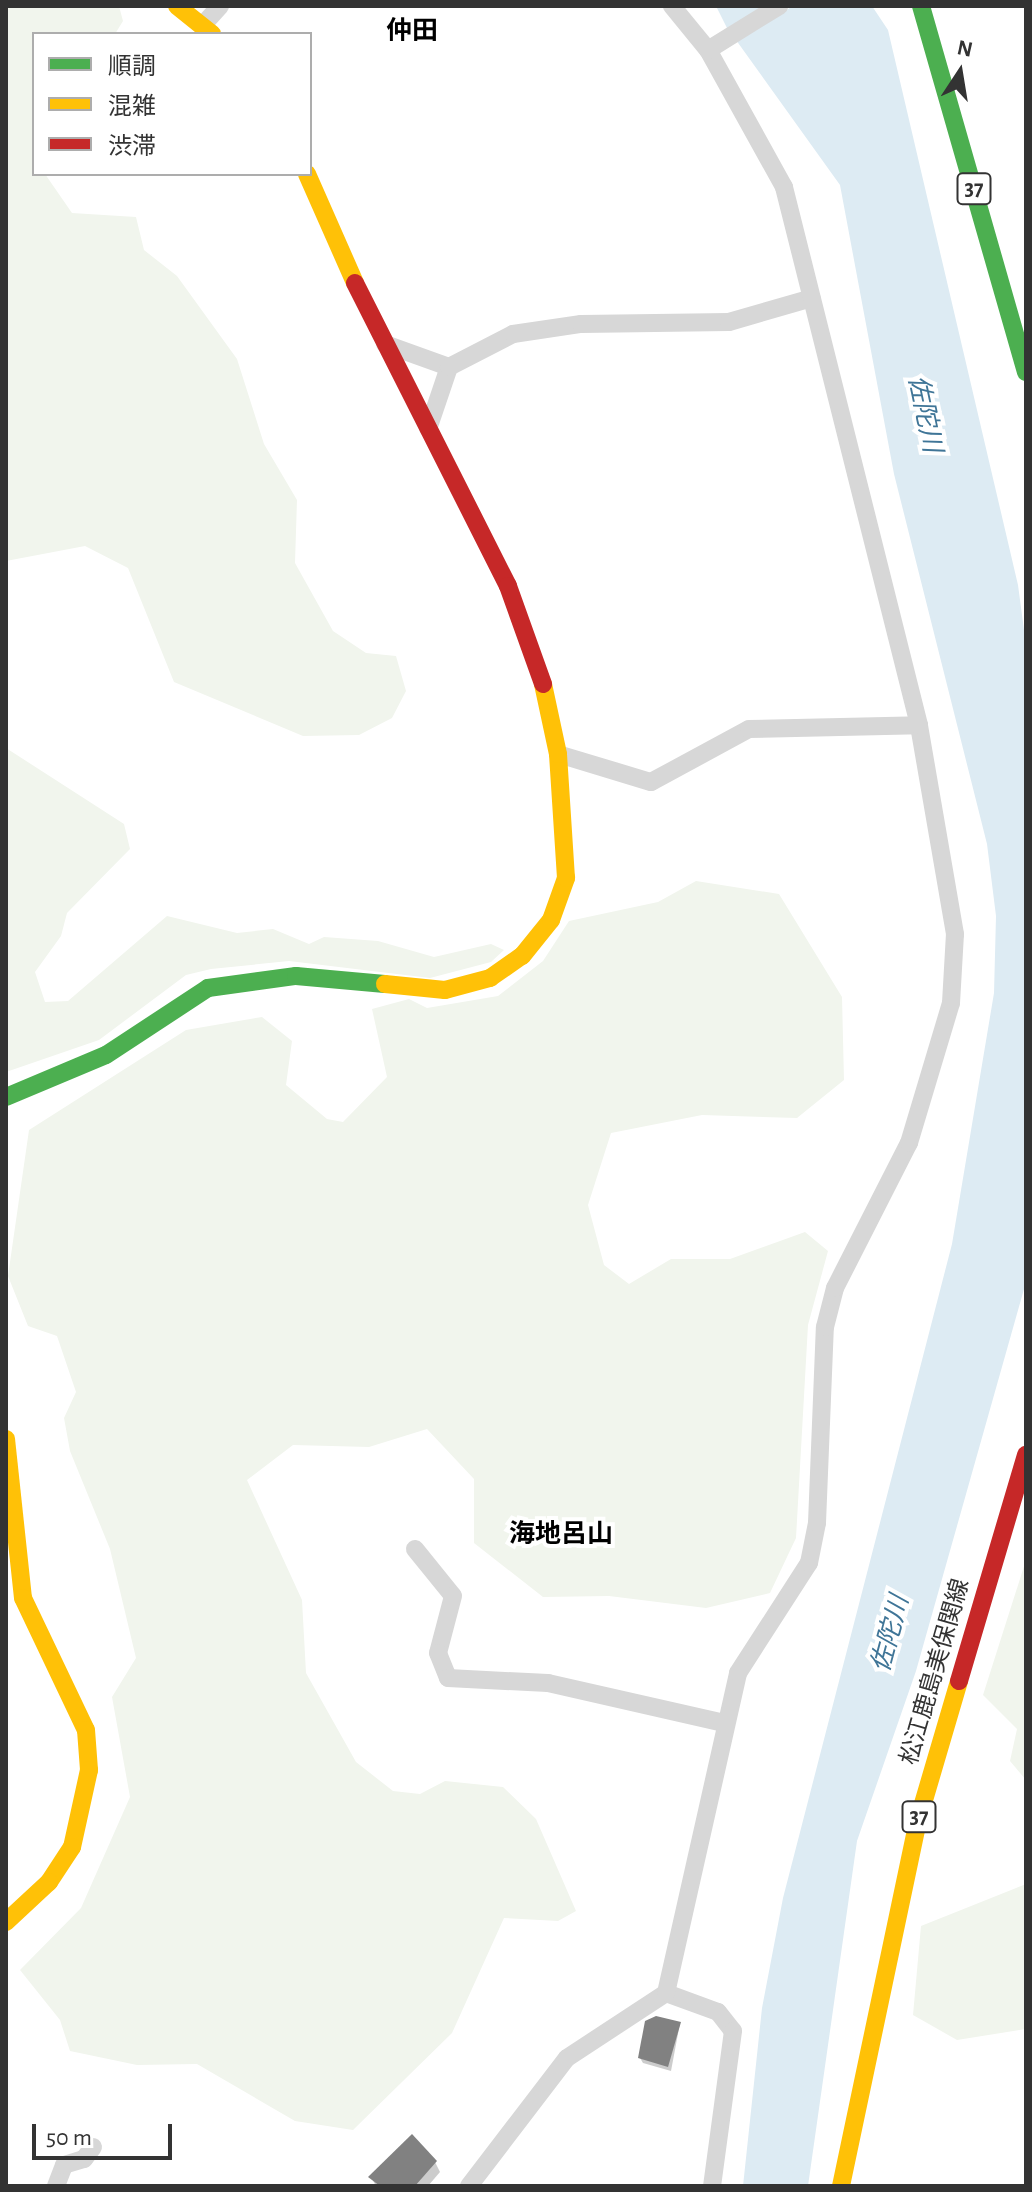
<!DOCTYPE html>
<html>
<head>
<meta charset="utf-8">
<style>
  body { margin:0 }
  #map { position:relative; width:1032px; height:2192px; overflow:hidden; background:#fff; font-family:"Alegreya Sans","Noto Sans JP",sans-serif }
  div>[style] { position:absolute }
  .green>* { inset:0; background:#f1f5ed }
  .water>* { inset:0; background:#ddebf3 }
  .shadow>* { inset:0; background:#0003 }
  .building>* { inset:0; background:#818181 }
  .street>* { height:18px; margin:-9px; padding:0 9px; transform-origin:9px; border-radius:9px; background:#d7d7d7 }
  .fast>* { height:18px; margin:-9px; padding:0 9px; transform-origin:9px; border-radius:9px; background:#4caf50 }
  .slow>* { height:18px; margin:-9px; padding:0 9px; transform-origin:9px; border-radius:9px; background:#ffc107 }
  .jam>* { height:18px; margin:-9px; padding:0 9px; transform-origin:9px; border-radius:9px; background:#c62828 }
  span { translate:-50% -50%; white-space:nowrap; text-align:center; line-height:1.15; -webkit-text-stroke:8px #fff; paint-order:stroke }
  .shield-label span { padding:2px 6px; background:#fff; border:2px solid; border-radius:6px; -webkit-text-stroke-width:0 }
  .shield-label { font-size:22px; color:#333; font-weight:700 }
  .street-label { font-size:24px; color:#333 }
  .neighbourhood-label { font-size:26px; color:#000; font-weight:700 }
  .water-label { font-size:26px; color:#3f7597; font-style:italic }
  .frame { position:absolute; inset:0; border:8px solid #333; pointer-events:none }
  .legend { position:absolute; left:32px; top:32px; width:280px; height:144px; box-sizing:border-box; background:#fff; border:2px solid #adadad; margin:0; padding:10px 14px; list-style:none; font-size:24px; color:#333 }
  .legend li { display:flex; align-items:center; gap:16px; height:40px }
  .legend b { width:40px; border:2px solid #adadad }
  .north { position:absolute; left:920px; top:32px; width:80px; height:80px; -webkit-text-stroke:6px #fff; paint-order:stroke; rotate:12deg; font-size:22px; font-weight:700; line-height:32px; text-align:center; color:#333 }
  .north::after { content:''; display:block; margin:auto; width:28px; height:36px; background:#333; clip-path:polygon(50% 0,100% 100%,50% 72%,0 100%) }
  .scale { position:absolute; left:32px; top:2124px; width:140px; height:36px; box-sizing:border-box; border:4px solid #333; border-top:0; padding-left:10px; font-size:24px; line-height:28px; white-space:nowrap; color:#333; -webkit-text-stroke:6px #fff; paint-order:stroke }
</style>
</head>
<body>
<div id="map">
  <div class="green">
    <div style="clip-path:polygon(6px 6px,119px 6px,123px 21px,115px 34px,34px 34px,34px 174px,45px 174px,72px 213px,136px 217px,144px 250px,177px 276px,237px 359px,264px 444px,297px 500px,295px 563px,333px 631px,366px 653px,396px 656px,406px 691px,392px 718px,359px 735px,303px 736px,174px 682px,128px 568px,85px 546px,6px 561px)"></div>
    <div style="clip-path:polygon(6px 748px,124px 824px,130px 849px,67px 913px,61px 936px,35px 972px,45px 1002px,68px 1001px,167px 916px,237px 933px,273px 929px,309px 944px,324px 937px,378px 941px,434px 957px,491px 944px,504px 950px,491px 962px,430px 978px,289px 961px,211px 969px,186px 975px,99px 1040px,6px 1072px)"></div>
    <div style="clip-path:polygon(696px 881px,779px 894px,842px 997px,844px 1080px,797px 1118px,702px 1115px,611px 1133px,588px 1205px,604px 1265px,629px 1284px,671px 1259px,730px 1259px,805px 1232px,828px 1251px,808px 1325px,796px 1538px,770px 1593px,706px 1608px,609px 1596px,543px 1597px,474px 1543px,474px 1479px,427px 1429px,369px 1447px,293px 1445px,247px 1480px,302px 1600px,306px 1673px,356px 1762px,393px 1791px,420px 1794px,445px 1781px,503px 1787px,536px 1819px,576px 1911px,558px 1921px,504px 1918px,452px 2033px,353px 2130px,295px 2121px,197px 2064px,137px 2065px,70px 2051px,60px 2020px,20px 1970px,81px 1908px,130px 1797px,112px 1697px,136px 1658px,110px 1549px,70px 1451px,64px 1418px,76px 1392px,57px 1336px,28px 1326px,8px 1276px,29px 1130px,186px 1030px,262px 1017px,292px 1041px,286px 1085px,327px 1119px,343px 1122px,387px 1077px,372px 1009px,409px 999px,427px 1008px,498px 996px,543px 961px,569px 921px,658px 902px)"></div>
    <div style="clip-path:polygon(1026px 1560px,1026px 1780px,1010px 1761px,1017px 1729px,983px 1695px)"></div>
    <div style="clip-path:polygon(1026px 1884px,1026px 2029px,957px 2040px,913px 2015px,921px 1926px)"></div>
  </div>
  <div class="water">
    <div style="clip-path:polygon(716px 6px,771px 6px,729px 32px)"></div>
    <div style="clip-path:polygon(793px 6px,872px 6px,888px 30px,1018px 585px,1026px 645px,1026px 1282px,916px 1671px,857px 1841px,808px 2186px,743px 2186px,762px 2008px,783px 1898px,952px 1244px,994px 993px,996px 916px,987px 844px,894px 474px,840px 185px,736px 40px)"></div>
  </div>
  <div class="shadow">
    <div style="clip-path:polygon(680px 2023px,671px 2071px,643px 2063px,640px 2058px)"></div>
    <div style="clip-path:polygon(435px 2162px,440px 2172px,428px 2186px,376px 2186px,371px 2177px)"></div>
  </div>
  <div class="building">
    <div style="clip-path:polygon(656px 2016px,681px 2022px,668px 2067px,638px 2058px,645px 2021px)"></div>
    <div style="clip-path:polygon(412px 2134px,437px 2161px,415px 2186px,380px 2186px,368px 2177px)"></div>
  </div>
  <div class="street">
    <div style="left:202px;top:26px;width:27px;rotate:-48deg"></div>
    <div style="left:708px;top:50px;width:84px;rotate:-31.8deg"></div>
    <div style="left:385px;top:344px;width:68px;rotate:19.8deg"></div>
    <div style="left:449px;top:367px;width:65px;rotate:108.7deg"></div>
    <div style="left:449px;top:367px;width:72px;rotate:-27.3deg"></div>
    <div style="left:513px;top:334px;width:69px;rotate:-8.4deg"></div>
    <div style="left:581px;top:324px;width:148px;rotate:-0.8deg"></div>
    <div style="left:729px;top:322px;width:86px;rotate:-16.1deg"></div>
    <div style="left:558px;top:754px;width:97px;rotate:16.8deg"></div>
    <div style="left:651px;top:782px;width:111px;rotate:-28.4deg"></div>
    <div style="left:749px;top:729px;width:170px;rotate:-1.3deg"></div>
    <div style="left:415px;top:1549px;width:60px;rotate:51deg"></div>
    <div style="left:453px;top:1596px;width:59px;rotate:104.7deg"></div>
    <div style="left:438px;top:1653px;width:27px;rotate:68deg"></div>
    <div style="left:448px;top:1678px;width:100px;rotate:2.9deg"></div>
    <div style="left:548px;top:1683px;width:180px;rotate:12.8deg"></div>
    <div style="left:666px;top:1993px;width:55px;rotate:20.1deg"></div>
    <div style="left:718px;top:2012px;width:24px;rotate:52deg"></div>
    <div style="left:733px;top:2031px;width:156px;rotate:97.7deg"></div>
    <div style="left:56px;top:2186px;width:22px;rotate:-69deg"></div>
    <div style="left:64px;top:2165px;width:21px;rotate:-17deg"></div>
    <div style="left:84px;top:2159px;width:15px;rotate:-53deg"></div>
    <div style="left:469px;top:2186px;width:161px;rotate:-52.6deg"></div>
    <div style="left:567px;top:2058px;width:118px;rotate:-33.3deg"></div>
    <div style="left:666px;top:1993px;width:328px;rotate:-77.3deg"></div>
    <div style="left:738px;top:1673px;width:131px;rotate:-57.2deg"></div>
    <div style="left:809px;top:1563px;width:41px;rotate:-78.7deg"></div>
    <div style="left:817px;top:1523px;width:196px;rotate:-87.7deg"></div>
    <div style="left:825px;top:1327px;width:40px;rotate:-75.6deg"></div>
    <div style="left:835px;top:1288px;width:163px;rotate:-63deg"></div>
    <div style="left:909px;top:1143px;width:146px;rotate:-73.3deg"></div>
    <div style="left:951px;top:1003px;width:69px;rotate:-86.7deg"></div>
    <div style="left:955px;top:934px;width:212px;rotate:-99.8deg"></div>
    <div style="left:919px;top:725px;width:555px;rotate:-104.09deg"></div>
    <div style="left:784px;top:187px;width:157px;rotate:-119deg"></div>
    <div style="left:708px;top:50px;width:57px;rotate:-129.3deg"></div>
  </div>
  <div class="fast">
    <div style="left:921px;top:6px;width:381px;rotate:74deg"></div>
    <div style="left:6px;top:1097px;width:108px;rotate:-22.8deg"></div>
    <div style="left:106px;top:1055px;width:122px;rotate:-33.3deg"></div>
    <div style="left:208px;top:988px;width:89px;rotate:-7.8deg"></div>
    <div style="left:296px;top:976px;width:89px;rotate:5.1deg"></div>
  </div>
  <div class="slow">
    <div style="left:177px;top:6px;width:45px;rotate:38.7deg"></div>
    <div style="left:307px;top:174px;width:119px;rotate:66.2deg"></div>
    <div style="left:385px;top:984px;width:60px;rotate:5.7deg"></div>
    <div style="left:445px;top:990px;width:47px;rotate:-14.9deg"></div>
    <div style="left:490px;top:978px;width:39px;rotate:-35deg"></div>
    <div style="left:522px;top:956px;width:46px;rotate:-51.1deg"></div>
    <div style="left:551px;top:920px;width:45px;rotate:-70.3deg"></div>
    <div style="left:566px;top:878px;width:124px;rotate:-93.7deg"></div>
    <div style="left:558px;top:754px;width:72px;rotate:-102.1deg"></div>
    <div style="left:6px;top:1439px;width:160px;rotate:83.9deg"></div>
    <div style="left:23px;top:1598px;width:146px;rotate:64.5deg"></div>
    <div style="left:86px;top:1730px;width:40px;rotate:85.7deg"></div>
    <div style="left:89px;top:1770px;width:79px;rotate:102.4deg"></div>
    <div style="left:72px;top:1847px;width:42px;rotate:123.3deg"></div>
    <div style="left:49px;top:1882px;width:59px;rotate:137.1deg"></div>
    <div style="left:841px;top:2186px;width:370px;rotate:-78.1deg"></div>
    <div style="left:917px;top:1824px;width:149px;rotate:-73.6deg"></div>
  </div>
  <div class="jam">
    <div style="left:355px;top:283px;width:339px;rotate:63.2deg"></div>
    <div style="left:508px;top:586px;width:104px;rotate:70.3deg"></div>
    <div style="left:959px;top:1681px;width:236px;rotate:-73.5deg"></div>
  </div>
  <div class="shield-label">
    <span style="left:974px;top:189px">37</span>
    <span style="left:919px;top:1817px">37</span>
  </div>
  <div class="street-label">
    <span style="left:936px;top:1672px;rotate:-74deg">松江鹿島美保関線</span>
  </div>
  <div class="neighbourhood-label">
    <span style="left:412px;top:32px">仲田</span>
    <span style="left:561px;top:1535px">海地呂山</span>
  </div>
  <div class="water-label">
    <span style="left:924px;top:414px;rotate:78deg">佐陀川</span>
    <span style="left:891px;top:1634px;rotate:-75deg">佐陀川</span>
  </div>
  <div class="frame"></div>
  <ul class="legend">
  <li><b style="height:10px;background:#4caf50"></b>順調</li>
  <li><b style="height:10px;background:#ffc107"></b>混雑</li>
  <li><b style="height:10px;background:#c62828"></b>渋滞</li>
  </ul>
  <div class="north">N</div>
  <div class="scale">50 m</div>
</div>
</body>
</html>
